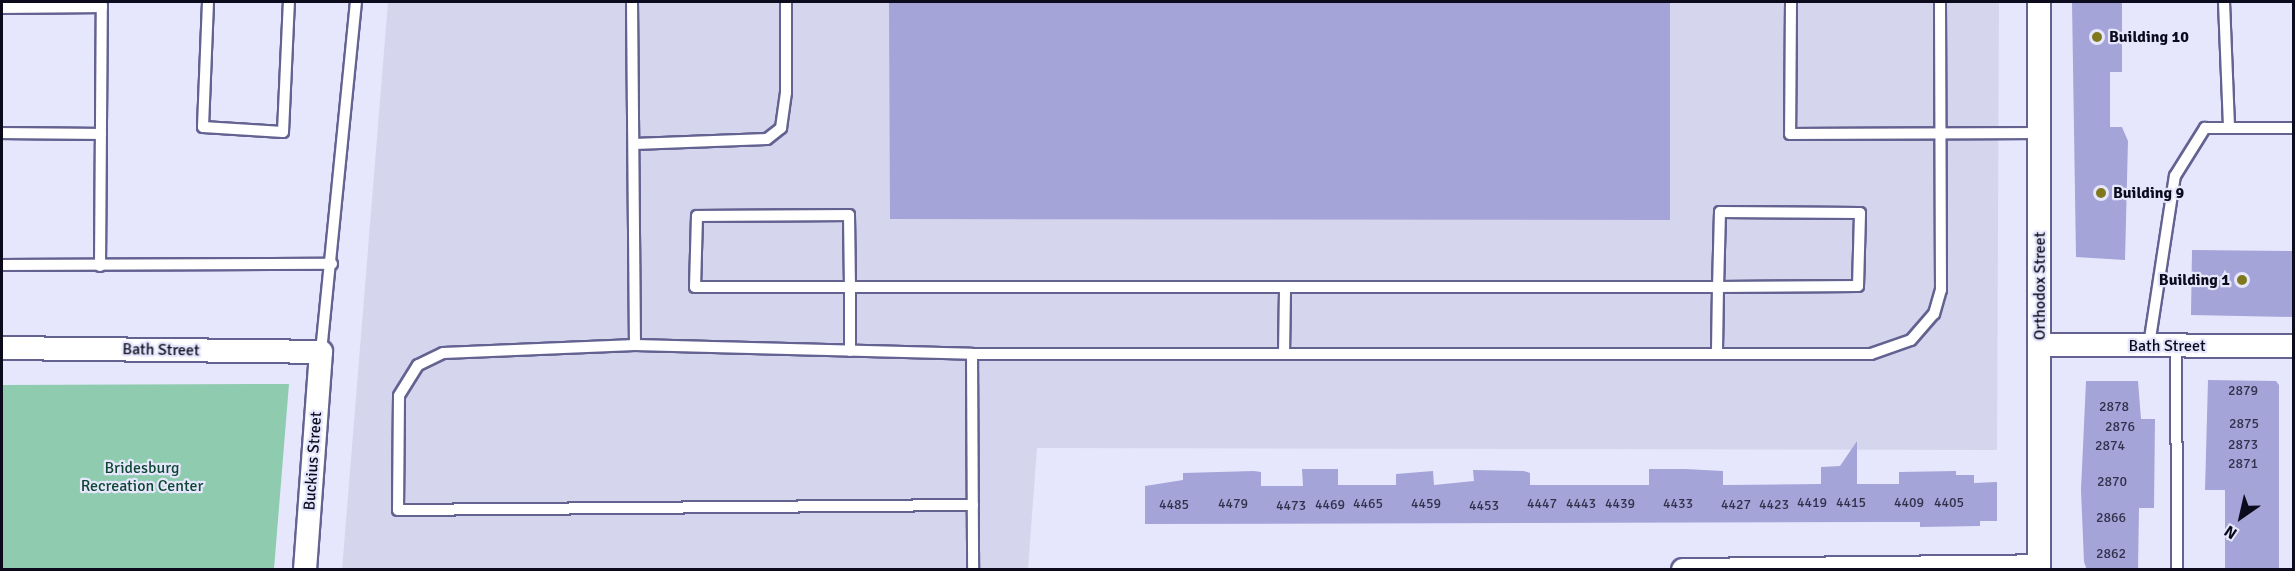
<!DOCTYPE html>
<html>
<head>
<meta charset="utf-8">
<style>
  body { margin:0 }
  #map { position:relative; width:2295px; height:571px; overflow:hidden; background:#e6e7fd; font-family:Signika,sans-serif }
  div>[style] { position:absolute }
  .built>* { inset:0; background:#d5d6ee }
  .green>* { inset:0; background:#8fcbaf }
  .building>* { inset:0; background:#a4a4d8 }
  .roads { filter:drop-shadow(2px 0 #636291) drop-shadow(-2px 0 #636291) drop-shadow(0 2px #636291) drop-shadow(0 -2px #636291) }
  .service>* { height:10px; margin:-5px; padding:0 5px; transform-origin:5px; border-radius:5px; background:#fff }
  .minor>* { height:22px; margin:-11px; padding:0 11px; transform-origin:11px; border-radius:11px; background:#fff }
  .dots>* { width:16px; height:16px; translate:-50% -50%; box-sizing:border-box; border:3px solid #e6e7fd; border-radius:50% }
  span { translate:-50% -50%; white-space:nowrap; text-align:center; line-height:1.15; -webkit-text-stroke:4.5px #e6e7fd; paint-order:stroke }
  .number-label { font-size:14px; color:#32314c }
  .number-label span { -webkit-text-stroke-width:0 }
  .poi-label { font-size:16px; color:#0c0b1d; font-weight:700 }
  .left { translate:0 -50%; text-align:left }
  .right { translate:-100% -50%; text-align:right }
  .street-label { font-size:16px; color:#0c0b1d }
  .park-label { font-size:16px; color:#0d4732 }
  .frame { position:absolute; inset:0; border:3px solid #0c0b1d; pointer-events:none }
  .north { position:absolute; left:2211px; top:487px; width:60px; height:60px; -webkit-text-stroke:4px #e6e7fd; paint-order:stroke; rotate:214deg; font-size:16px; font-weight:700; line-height:24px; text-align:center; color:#0c0b1d }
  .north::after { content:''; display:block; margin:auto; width:21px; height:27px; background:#0c0b1d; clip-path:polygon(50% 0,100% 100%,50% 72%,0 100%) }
</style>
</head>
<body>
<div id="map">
  <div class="built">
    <div style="clip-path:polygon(388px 2px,1999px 2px,1997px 450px,1037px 448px,1028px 569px,342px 570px)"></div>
  </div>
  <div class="green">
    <div style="clip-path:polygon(289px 384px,274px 569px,2px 569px,2px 385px)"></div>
  </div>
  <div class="building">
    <div style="clip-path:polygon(889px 2px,1670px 2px,1670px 220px,890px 219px)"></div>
    <div style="clip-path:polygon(2072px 2px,2122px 2px,2122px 72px,2110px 72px,2110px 127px,2122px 127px,2128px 141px,2125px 260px,2076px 257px)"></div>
    <div style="clip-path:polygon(2192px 250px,2294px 251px,2294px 317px,2191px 315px)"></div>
    <div style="clip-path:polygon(2208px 380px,2276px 381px,2279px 385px,2279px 570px,2225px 570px,2225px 490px,2205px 490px)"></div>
    <div style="clip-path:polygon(2086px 381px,2138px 381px,2141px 419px,2155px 419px,2154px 508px,2139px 508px,2138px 570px,2087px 570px,2084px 562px,2081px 490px)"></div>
    <div style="clip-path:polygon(1857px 441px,1857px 484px,1899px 484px,1899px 472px,1956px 471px,1956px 475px,1974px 475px,1974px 483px,1997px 482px,1997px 521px,1980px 521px,1980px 526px,1920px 527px,1920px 522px,1879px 522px,1145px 524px,1145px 486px,1183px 480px,1183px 473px,1254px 471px,1261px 472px,1261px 486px,1303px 486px,1302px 469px,1338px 469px,1338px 485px,1396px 485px,1396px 474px,1433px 471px,1434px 485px,1474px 481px,1473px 470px,1524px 471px,1530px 473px,1530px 485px,1649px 485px,1649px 469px,1685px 469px,1723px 471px,1723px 485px,1821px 484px,1821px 467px,1840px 466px)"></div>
  </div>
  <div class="roads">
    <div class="service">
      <div style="left:208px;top:2px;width:125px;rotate:92.3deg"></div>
      <div style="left:203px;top:127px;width:80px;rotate:3.6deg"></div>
      <div style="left:283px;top:132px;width:130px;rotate:-87.4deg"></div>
      <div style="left:632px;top:2px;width:343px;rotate:89.5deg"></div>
      <div style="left:635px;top:345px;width:192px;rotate:177.6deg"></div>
      <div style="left:443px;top:353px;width:28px;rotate:154deg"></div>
      <div style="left:418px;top:365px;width:36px;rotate:122deg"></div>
      <div style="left:399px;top:396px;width:114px;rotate:90.5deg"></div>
      <div style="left:398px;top:510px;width:575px;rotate:-0.5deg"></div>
      <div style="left:1791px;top:2px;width:132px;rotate:90.4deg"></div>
      <div style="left:1790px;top:134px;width:249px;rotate:-0.2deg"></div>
      <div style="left:2224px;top:2px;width:126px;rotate:87.7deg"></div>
      <div style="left:2px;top:8px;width:100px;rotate:-0.6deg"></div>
      <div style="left:2px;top:133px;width:99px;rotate:0.6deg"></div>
      <div style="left:634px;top:144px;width:133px;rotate:-2.2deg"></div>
      <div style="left:767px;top:139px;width:18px;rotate:-38deg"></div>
      <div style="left:781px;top:128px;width:35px;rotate:-82deg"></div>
      <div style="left:786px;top:93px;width:91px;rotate:-90deg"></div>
      <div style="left:2px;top:265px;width:330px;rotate:-0.2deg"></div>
      <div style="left:100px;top:266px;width:264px;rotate:-89.6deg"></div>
      <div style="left:635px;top:345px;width:337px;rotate:1.5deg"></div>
      <div style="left:972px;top:354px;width:899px"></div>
      <div style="left:1871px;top:354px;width:42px;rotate:-19.3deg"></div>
      <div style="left:1911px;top:340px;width:35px;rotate:-49deg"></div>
      <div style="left:1934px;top:314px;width:25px;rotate:-74deg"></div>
      <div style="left:1941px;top:290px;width:288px;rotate:-90.2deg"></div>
      <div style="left:2149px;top:345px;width:171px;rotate:-81.3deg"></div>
      <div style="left:2175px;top:176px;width:57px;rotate:-58deg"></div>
      <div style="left:2205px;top:128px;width:89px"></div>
      <div style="left:2176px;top:345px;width:225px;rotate:89.7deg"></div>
      <div style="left:850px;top:351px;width:64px;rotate:-90deg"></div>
      <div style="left:850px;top:287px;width:72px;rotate:-90.8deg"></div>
      <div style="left:849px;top:215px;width:152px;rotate:179.6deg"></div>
      <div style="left:697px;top:216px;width:71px;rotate:91.6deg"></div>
      <div style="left:695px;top:287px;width:1023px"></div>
      <div style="left:1718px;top:287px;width:140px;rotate:-0.4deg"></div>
      <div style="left:1858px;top:286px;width:73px;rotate:-88.4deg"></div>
      <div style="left:1860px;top:213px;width:140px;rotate:-179.6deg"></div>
      <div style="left:1720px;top:212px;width:75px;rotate:91.5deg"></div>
      <div style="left:1718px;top:287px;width:67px;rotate:90.9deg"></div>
      <div style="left:321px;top:352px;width:352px;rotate:-84.3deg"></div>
      <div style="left:972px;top:354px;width:216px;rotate:89.7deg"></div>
      <div style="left:1284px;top:354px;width:67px;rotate:-89.1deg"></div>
    </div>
    <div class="minor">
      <div style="left:2041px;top:345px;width:253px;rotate:0.2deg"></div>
      <div style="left:2px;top:348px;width:319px;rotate:0.7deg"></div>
      <div style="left:321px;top:352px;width:219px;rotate:94.2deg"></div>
      <div style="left:1683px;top:570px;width:356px;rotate:-0.6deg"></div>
      <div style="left:2039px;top:570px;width:568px;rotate:-90deg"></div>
    </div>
  </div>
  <div class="dots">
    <div style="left:2097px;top:37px;background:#80781d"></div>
    <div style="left:2101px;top:193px;background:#80781d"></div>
    <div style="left:2242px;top:280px;background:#80781d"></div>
  </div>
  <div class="number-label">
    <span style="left:2243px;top:391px">2879</span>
    <span style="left:2114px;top:407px">2878</span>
    <span style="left:2244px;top:424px">2875</span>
    <span style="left:2120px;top:427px">2876</span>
    <span style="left:2243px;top:445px">2873</span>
    <span style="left:2110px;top:446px">2874</span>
    <span style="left:2243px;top:464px">2871</span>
    <span style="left:2112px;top:482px">2870</span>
    <span style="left:1812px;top:503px">4419</span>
    <span style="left:1851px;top:503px">4415</span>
    <span style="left:1909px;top:503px">4409</span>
    <span style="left:1949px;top:503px">4405</span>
    <span style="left:1233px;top:504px">4479</span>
    <span style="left:1368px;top:504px">4465</span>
    <span style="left:1426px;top:504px">4459</span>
    <span style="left:1542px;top:504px">4447</span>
    <span style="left:1581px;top:504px">4443</span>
    <span style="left:1620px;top:504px">4439</span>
    <span style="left:1678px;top:504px">4433</span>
    <span style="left:1174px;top:505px">4485</span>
    <span style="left:1330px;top:505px">4469</span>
    <span style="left:1736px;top:505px">4427</span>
    <span style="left:1774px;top:505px">4423</span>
    <span style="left:1291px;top:506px">4473</span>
    <span style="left:1484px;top:506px">4453</span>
    <span style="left:2111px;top:518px">2866</span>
    <span style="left:2111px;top:554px">2862</span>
  </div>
  <div class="poi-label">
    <span class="left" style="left:2109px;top:37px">Building 10</span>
    <span class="left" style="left:2113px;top:193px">Building 9</span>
    <span class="right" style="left:2230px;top:280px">Building 1</span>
  </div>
  <div class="street-label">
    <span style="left:2040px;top:286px;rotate:-90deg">Orthodox Street</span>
    <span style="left:2167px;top:346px">Bath Street</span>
    <span style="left:161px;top:350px;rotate:1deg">Bath Street</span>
    <span style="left:313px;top:461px;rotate:-86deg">Buckius Street</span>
  </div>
  <div class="park-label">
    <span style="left:142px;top:477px">Bridesburg<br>Recreation Center</span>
  </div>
  <div class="frame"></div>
  <div class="north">N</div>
</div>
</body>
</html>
